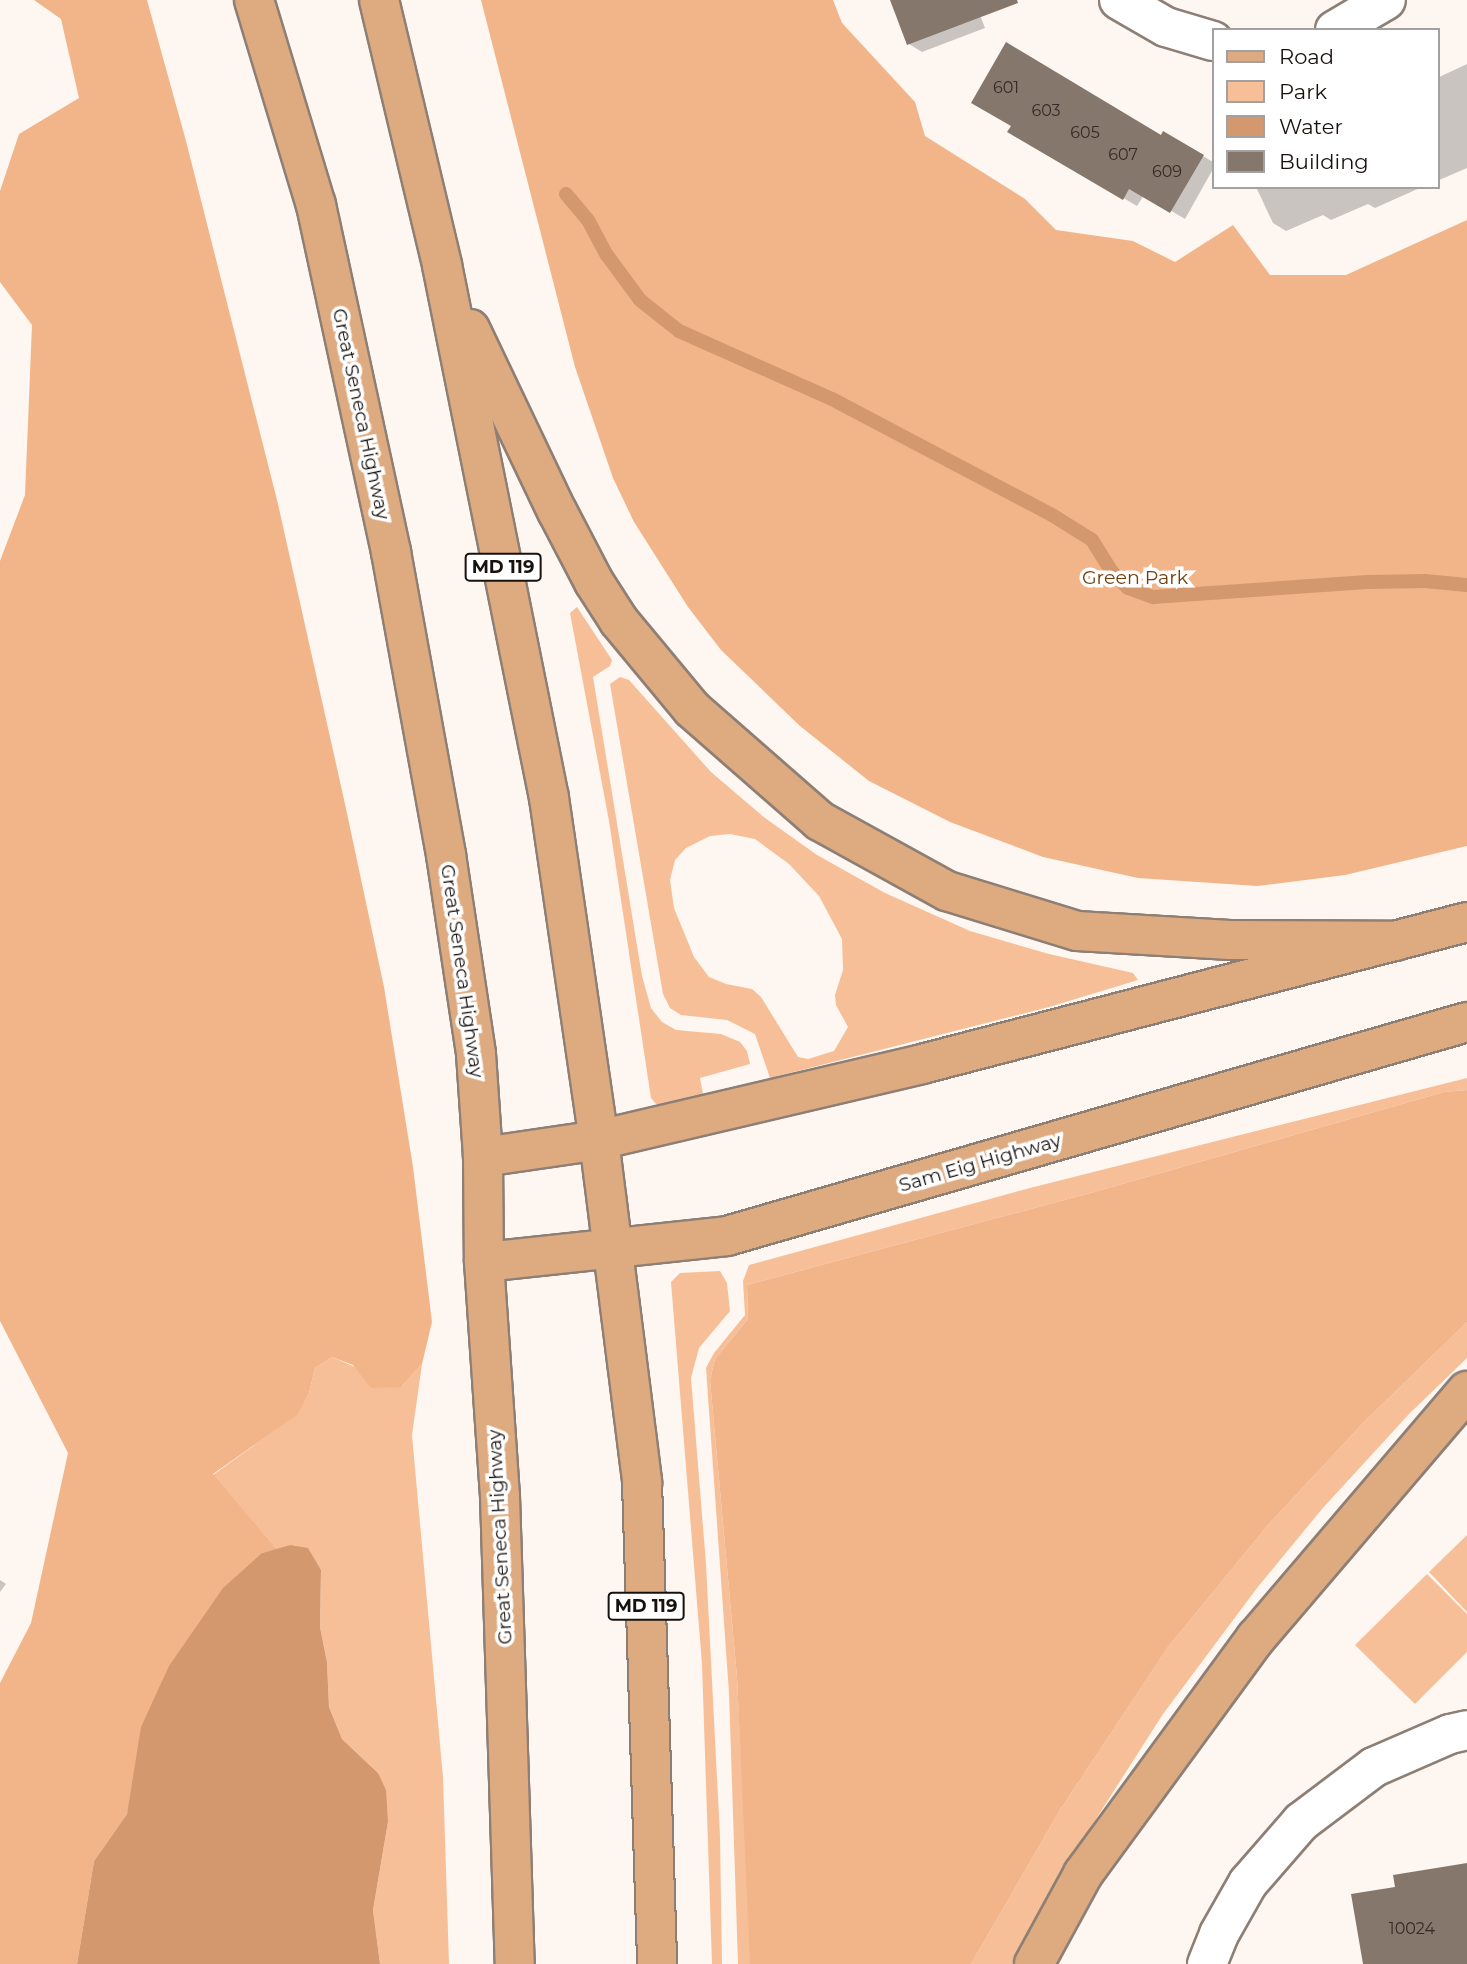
<!DOCTYPE html>
<html>
<head>
<meta charset="utf-8">
<style>
  body { margin:0 }
  #map { position:relative; width:1467px; height:1964px; overflow:hidden; background:#fdf6f1; font-family:Montserrat,sans-serif }
  div>[style] { position:absolute }
  .green>* { inset:0; background:#f7bf98 }
  .forest>* { inset:0; background:#f2b58a }
  .water>* { inset:0; background:#d4986e }
  .shadow>* { inset:0; background:#0003 }
  .stream>* { height:14px; margin:-7px; padding:0 7px; transform-origin:7px; border-radius:7px; background:#d4986e }
  .building>* { inset:0; background:#86776d }
  .roads { filter:drop-shadow(2px 0 #8e7f75) drop-shadow(-2px 0 #8e7f75) drop-shadow(0 2px #8e7f75) drop-shadow(0 -2px #8e7f75) }
  .minor>* { height:38px; margin:-19px; padding:0 19px; transform-origin:19px; border-radius:19px; background:#fff }
  .major>* { height:38px; margin:-19px; padding:0 19px; transform-origin:19px; border-radius:19px; background:#deaa7f }
  span { translate:-50% -50%; white-space:nowrap; text-align:center; line-height:1.15; -webkit-text-stroke:7px #fff; paint-order:stroke }
  .number-label { font-size:16px; color:#342b26 }
  .number-label span { -webkit-text-stroke-width:0 }
  .shield-label span { padding:2px 5px; background:#fff; border:2px solid; border-radius:5px; -webkit-text-stroke-width:0 }
  .shield-label { font-size:18px; color:#18120f; font-weight:700 }
  .street-label { font-size:19px; color:#18120f }
  .park-label { font-size:19px; color:#743d0a }
  .legend { position:absolute; left:1212px; top:28px; width:228px; height:161px; box-sizing:border-box; background:#fff; border:2px solid #a3a09f; margin:0; padding:9px 12px; list-style:none; font-size:21px; color:#18120f }
  .legend li { display:flex; align-items:center; gap:14px; height:35px }
  .legend b { width:35px; border:2px solid #a3a09f }
</style>
</head>
<body>
<div id="map">
  <div class="green">
    <div style="clip-path:polygon(577px 607px,612px 660px,610px 666px,593px 677px,642px 976px,651px 1008px,662px 1022px,676px 1030px,721px 1034px,740px 1042px,747px 1051px,750px 1064px,700px 1078px,703px 1094px,664px 1104px,656px 1104px,651px 1098px,609px 821px,570px 613px)"></div>
    <div style="clip-path:polygon(evenodd,620px 677px,629px 680px,711px 772px,765px 818px,817px 855px,885px 893px,970px 931px,1049px 954px,1133px 973px,1138px 980px,1049px 1007px,770px 1078px,755px 1034px,727px 1020px,681px 1015px,670px 1008px,663px 994px,610px 684px,620px 677px,730px 834px,755px 839px,789px 864px,819px 896px,842px 939px,843px 970px,835px 995px,836px 1005px,848px 1027px,834px 1051px,808px 1059px,798px 1057px,761px 997px,752px 989px,726px 984px,709px 977px,694px 957px,674px 908px,670px 880px,675px 860px,686px 848px,710px 836px,730px 834px)"></div>
    <div style="clip-path:polygon(1467px 1078px,1467px 1090px,1444px 1092px,1094px 1192px,747px 1285px,748px 1319px,715px 1359px,710px 1380px,737px 1677px,750px 1930px,750px 1964px,738px 1964px,729px 1693px,706px 1368px,714px 1353px,745px 1315px,743px 1281px,749px 1265px,1030px 1188px)"></div>
    <div style="clip-path:polygon(720px 1271px,727px 1283px,730px 1311px,699px 1348px,691px 1378px,706px 1564px,720px 1836px,722px 1964px,712px 1964px,702px 1664px,671px 1282px,680px 1273px)"></div>
    <div style="clip-path:polygon(1467px 1322px,1467px 1358px,1409px 1414px,1322px 1509px,1257px 1588px,1163px 1714px,1078px 1847px,1012px 1964px,971px 1964px,1060px 1810px,1168px 1647px,1268px 1525px,1364px 1422px)"></div>
    <div style="clip-path:polygon(332px 1357px,401px 1387px,422px 1364px,412px 1435px,443px 1777px,449px 1964px,380px 1964px,373px 1910px,388px 1822px,378px 1773px,342px 1739px,329px 1707px,327px 1662px,320px 1627px,321px 1570px,290px 1545px,277px 1549px,213px 1475px,296px 1415px,309px 1393px,315px 1368px)"></div>
    <div style="clip-path:polygon(1467px 1535px,1467px 1612px,1429px 1572px)"></div>
    <div style="clip-path:polygon(1427px 1574px,1467px 1614px,1467px 1652px,1415px 1704px,1355px 1645px)"></div>
  </div>
  <div class="forest">
    <div style="clip-path:polygon(34px 0,147px 0,186px 141px,278px 504px,345px 804px,384px 987px,413px 1167px,432px 1322px,422px 1364px,401px 1387px,371px 1388px,353px 1365px,332px 1357px,315px 1368px,309px 1393px,297px 1415px,213px 1474px,277px 1549px,262px 1553px,132px 1792px,127px 1814px,94px 1861px,77px 1964px,0 1964px,0 1683px,31px 1623px,68px 1453px,0 1321px,0 561px,25px 495px,32px 325px,0 282px,0 191px,19px 134px,79px 98px,61px 19px)"></div>
    <div style="clip-path:polygon(481px 0,833px 0,842px 23px,915px 102px,925px 136px,1025px 199px,1056px 230px,1133px 241px,1175px 262px,1233px 225px,1270px 275px,1346px 275px,1467px 220px,1467px 846px,1345px 875px,1257px 886px,1138px 878px,1043px 857px,950px 822px,869px 781px,800px 726px,721px 650px,688px 607px,634px 522px,613px 478px,575px 367px)"></div>
    <div style="clip-path:polygon(1467px 1090px,1467px 1322px,1364px 1422px,1268px 1525px,1168px 1647px,1060px 1810px,971px 1964px,750px 1964px,737px 1677px,710px 1380px,715px 1359px,748px 1319px,747px 1285px,1094px 1192px,1444px 1092px)"></div>
  </div>
  <div class="water">
    <div style="clip-path:polygon(290px 1545px,308px 1548px,321px 1570px,320px 1627px,327px 1662px,329px 1707px,342px 1739px,378px 1773px,386px 1790px,388px 1822px,373px 1910px,380px 1964px,77px 1964px,94px 1861px,127px 1814px,141px 1727px,169px 1666px,223px 1588px,262px 1553px)"></div>
  </div>
  <div class="shadow">
    <div style="clip-path:polygon(893px 0,974px 0,985px 28px,922px 52px,909px 44px)"></div>
    <div style="clip-path:polygon(1467px 64px,1467px 168px,1437px 181px,1437px 78px)"></div>
    <div style="clip-path:polygon(1009px 131px,1162px 137px,1164px 133px,1213px 162px,1213px 169px,1185px 219px,1144px 195px,1137px 206px)"></div>
    <div style="clip-path:polygon(1256px 187px,1422px 187px,1375px 208px,1368px 204px,1331px 220px,1323px 215px,1286px 231px,1273px 223px)"></div>
    <div style="clip-path:polygon(0 1580px,6px 1584px,0 1592px)"></div>
  </div>
  <div class="stream">
    <div style="left:566px;top:194px;width:34px;rotate:50deg"></div>
    <div style="left:588px;top:220px;width:40px;rotate:62deg"></div>
    <div style="left:607px;top:255px;width:56px;rotate:53.7deg"></div>
    <div style="left:640px;top:300px;width:50px;rotate:38.5deg"></div>
    <div style="left:679px;top:331px;width:167px;rotate:24deg"></div>
    <div style="left:832px;top:399px;width:249px;rotate:27.8deg"></div>
    <div style="left:1052px;top:515px;width:47px;rotate:32deg"></div>
    <div style="left:1092px;top:540px;width:36px;rotate:58deg"></div>
    <div style="left:1111px;top:571px;width:24px;rotate:45deg"></div>
    <div style="left:1128px;top:588px;width:27px;rotate:20deg"></div>
    <div style="left:1153px;top:597px;width:218px;rotate:-4deg"></div>
    <div style="left:1370px;top:582px;width:55px;rotate:-1deg"></div>
    <div style="left:1425px;top:581px;width:42px;rotate:5.4deg"></div>
  </div>
  <div class="building">
    <div style="clip-path:polygon(890px 0,1017px 0,1018px 3px,907px 45px)"></div>
    <div style="clip-path:polygon(1006px 42px,1161px 135px,1163px 131px,1204px 155px,1170px 213px,1129px 189px,1123px 200px,1007px 132px,1011px 126px,971px 103px)"></div>
    <div style="clip-path:polygon(1467px 1863px,1467px 1964px,1363px 1964px,1351px 1894px,1395px 1887px,1393px 1875px)"></div>
  </div>
  <div class="roads">
    <div class="minor">
      <div style="left:1119px;top:0;width:54px;rotate:29.9deg"></div>
      <div style="left:1166px;top:27px;width:49px;rotate:16.6deg"></div>
      <div style="left:1335px;top:30px;width:59px;rotate:-30.5deg"></div>
      <div style="left:1207px;top:1964px;width:32px;rotate:-68deg"></div>
      <div style="left:1219px;top:1934px;width:59px;rotate:-60.4deg"></div>
      <div style="left:1248px;top:1883px;width:81px;rotate:-49deg"></div>
      <div style="left:1301px;top:1822px;width:91px;rotate:-37deg"></div>
      <div style="left:1374px;top:1767px;width:83px;rotate:-23.5deg"></div>
      <div style="left:1450px;top:1734px;width:17px;rotate:-13deg"></div>
    </div>
    <div class="major">
      <div style="left:254px;top:0;width:214px;rotate:73.2deg"></div>
      <div style="left:316px;top:205px;width:355px;rotate:77.8deg"></div>
      <div style="left:391px;top:552px;width:308px;rotate:79.7deg"></div>
      <div style="left:446px;top:855px;width:201px;rotate:81.4deg"></div>
      <div style="left:476px;top:1054px;width:103px;rotate:86.1deg"></div>
      <div style="left:483px;top:1157px;width:105px;rotate:89.5deg"></div>
      <div style="left:484px;top:1262px;width:235px;rotate:86.1deg"></div>
      <div style="left:500px;top:1496px;width:468px;rotate:88.2deg"></div>
      <div style="left:379px;top:0;width:272px;rotate:76.6deg"></div>
      <div style="left:442px;top:265px;width:544px;rotate:78.65deg"></div>
      <div style="left:549px;top:798px;width:346px;rotate:81.7deg"></div>
      <div style="left:599px;top:1140px;width:345px;rotate:82.8deg"></div>
      <div style="left:642px;top:1482px;width:482px;rotate:88.2deg"></div>
      <div style="left:470px;top:329px;width:202px;rotate:64.5deg"></div>
      <div style="left:557px;top:511px;width:80px;rotate:62.5deg"></div>
      <div style="left:594px;top:582px;width:46px;rotate:57.3deg"></div>
      <div style="left:619px;top:621px;width:114px;rotate:50.3deg"></div>
      <div style="left:692px;top:709px;width:170px;rotate:41.2deg"></div>
      <div style="left:820px;top:821px;width:145px;rotate:28.9deg"></div>
      <div style="left:947px;top:891px;width:136px;rotate:17.1deg"></div>
      <div style="left:1077px;top:931px;width:153px;rotate:3.4deg"></div>
      <div style="left:1230px;top:940px;width:166px;rotate:0.3deg"></div>
      <div style="left:483px;top:1157px;width:117px;rotate:-8.3deg"></div>
      <div style="left:599px;top:1140px;width:332px;rotate:-13.2deg"></div>
      <div style="left:922px;top:1064px;width:563px;rotate:-14.6deg"></div>
      <div style="left:484px;top:1262px;width:244px;rotate:-6.1deg"></div>
      <div style="left:727px;top:1236px;width:770px;rotate:-16.13deg"></div>
      <div style="left:1034px;top:1964px;width:102px;rotate:-61.4deg"></div>
      <div style="left:1083px;top:1874px;width:293px;rotate:-53.8deg"></div>
      <div style="left:1256px;top:1638px;width:325px;rotate:-49.5deg"></div>
    </div>
  </div>
  <div class="number-label">
    <span style="left:1006px;top:88px">601</span>
    <span style="left:1046px;top:111px">603</span>
    <span style="left:1085px;top:133px">605</span>
    <span style="left:1123px;top:155px">607</span>
    <span style="left:1167px;top:172px">609</span>
    <span style="left:1412px;top:1929px">10024</span>
  </div>
  <div class="shield-label">
    <span style="left:503px;top:567px">MD 119</span>
    <span style="left:646px;top:1606px">MD 119</span>
  </div>
  <div class="street-label">
    <span style="left:361px;top:414px;rotate:78deg">Great Seneca Highway</span>
    <span style="left:462px;top:971px;rotate:82deg">Great Seneca Highway</span>
    <span style="left:980px;top:1163px;rotate:-16deg">Sam Eig Highway</span>
    <span style="left:500px;top:1537px;rotate:-93deg">Great Seneca Highway</span>
  </div>
  <div class="park-label">
    <span style="left:1135px;top:578px">Green Park</span>
  </div>
  <ul class="legend">
  <li><b style="height:9px;background:#deaa7f"></b>Road</li>
  <li><b style="height:19px;background:#f7bf98"></b>Park</li>
  <li><b style="height:19px;background:#d4986e"></b>Water</li>
  <li><b style="height:19px;background:#86776d"></b>Building</li>
  </ul>
</div>
</body>
</html>
